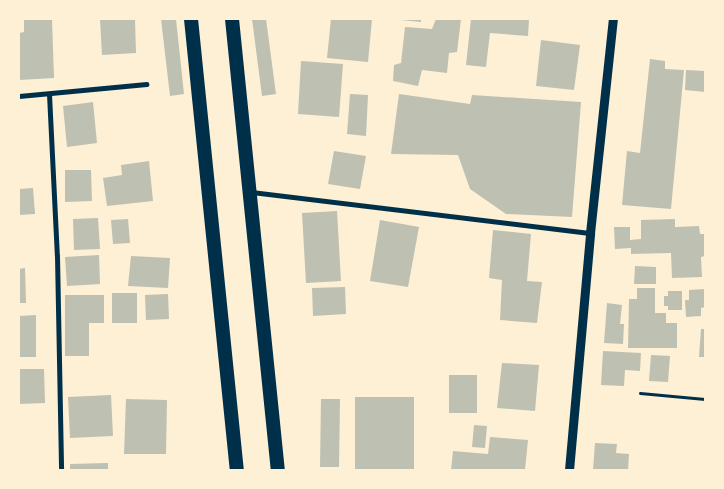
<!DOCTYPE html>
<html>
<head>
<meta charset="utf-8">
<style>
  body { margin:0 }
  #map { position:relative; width:724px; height:489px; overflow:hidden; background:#fdf0d5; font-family:"Archivo Narrow",sans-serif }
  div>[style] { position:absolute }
  .building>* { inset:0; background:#bec0b2 }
  .path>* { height:3px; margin:-1.5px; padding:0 1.5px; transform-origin:1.5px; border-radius:1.5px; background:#003049 }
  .minor>* { height:5px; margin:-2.5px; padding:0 2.5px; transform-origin:2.5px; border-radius:2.5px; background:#003049 }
  .tertiary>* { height:9px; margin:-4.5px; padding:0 4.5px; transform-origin:4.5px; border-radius:4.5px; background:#003049 }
  .trunk>* { height:14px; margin:-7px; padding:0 7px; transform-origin:7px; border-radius:7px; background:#003049 }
  span { translate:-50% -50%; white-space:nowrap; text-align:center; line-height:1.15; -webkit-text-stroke:4px #fdf0d5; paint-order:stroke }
  .frame { position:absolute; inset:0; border:20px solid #fdf0d5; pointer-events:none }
</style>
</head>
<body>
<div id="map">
  <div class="building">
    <div style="clip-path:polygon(24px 19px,52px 19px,54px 78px,19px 80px,19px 33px,24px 32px)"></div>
    <div style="clip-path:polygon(100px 19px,135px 19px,136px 53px,102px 55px)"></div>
    <div style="clip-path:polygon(161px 19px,176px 19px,184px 94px,170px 96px)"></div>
    <div style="clip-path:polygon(252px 19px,266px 19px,276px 94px,262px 96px)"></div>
    <div style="clip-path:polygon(331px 19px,372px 19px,368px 62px,327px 58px)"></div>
    <div style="clip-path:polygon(390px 19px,421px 19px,421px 22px)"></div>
    <div style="clip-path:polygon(436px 19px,461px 19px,457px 52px,449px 53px,447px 73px,422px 70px,418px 86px,393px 81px,394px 65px,401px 63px,405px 27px,432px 29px)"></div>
    <div style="clip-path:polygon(471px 19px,529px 19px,528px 36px,490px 33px,486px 67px,466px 65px)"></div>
    <div style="clip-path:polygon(541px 40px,580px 45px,574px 90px,536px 86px)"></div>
    <div style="clip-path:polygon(650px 59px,665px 61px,665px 69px,684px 70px,671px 209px,622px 205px,627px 151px,640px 153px)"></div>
    <div style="clip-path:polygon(301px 61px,343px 64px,339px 117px,298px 114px)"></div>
    <div style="clip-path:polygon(686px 70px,705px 71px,705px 92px,685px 90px)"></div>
    <div style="clip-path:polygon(350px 94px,368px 95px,366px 136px,347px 134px)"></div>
    <div style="clip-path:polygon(399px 94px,470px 104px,472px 95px,581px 102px,572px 217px,506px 214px,470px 189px,458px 155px,391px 154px)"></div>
    <div style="clip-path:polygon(93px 102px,97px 143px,67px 147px,63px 106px)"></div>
    <div style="clip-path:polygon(334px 151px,366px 156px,360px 189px,328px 184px)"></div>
    <div style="clip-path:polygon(149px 161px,153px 201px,107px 206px,103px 178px,122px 175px,121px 165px)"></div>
    <div style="clip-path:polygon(65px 170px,91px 170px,92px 201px,65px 202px)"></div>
    <div style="clip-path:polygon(33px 188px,35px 214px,19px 215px,19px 189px)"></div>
    <div style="clip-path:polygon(337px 211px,341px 281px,306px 283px,302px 213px)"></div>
    <div style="clip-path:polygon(98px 218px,100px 249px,74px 250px,73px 219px)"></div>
    <div style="clip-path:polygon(128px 219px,130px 243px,113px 244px,111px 220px)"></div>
    <div style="clip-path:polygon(675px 219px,675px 227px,699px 226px,700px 234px,705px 234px,705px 256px,701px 257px,702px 277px,672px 278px,671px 253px,631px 254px,631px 248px,615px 249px,614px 227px,630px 227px,630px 240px,641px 239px,641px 220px)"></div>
    <div style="clip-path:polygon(380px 220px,419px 227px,408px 287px,370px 281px)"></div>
    <div style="clip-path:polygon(493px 230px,531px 234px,527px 281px,542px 282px,537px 323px,500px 320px,502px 280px,489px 278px)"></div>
    <div style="clip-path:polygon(99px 255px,100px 284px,67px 286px,65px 257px)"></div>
    <div style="clip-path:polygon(131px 256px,170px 258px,168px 288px,128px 286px)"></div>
    <div style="clip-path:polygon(635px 266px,656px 267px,656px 284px,634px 284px)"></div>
    <div style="clip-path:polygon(25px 268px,26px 303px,19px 303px,19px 269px)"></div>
    <div style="clip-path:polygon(345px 287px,346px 314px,313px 316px,312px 288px)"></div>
    <div style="clip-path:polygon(637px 288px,655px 288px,655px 313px,666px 313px,666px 323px,677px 323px,677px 348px,628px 348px,629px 299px,637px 299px)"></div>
    <div style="clip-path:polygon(705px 289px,705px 307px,701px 308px,701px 316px,686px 317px,685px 300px,689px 300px,689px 290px)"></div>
    <div style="clip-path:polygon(668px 291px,682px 291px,682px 310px,668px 310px,668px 306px,664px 306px,664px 296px,668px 296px)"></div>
    <div style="clip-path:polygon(112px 293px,137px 293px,137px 323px,112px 323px)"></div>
    <div style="clip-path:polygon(168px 294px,169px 319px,146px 320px,145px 295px)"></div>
    <div style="clip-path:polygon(65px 295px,104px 295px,104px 323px,89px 323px,89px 356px,65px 356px)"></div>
    <div style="clip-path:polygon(607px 303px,622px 305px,620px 324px,624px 324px,623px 344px,604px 343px)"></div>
    <div style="clip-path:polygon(36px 315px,36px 357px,19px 357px,19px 316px)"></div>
    <div style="clip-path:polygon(701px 329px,705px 329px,705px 357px,699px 357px)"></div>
    <div style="clip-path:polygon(603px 351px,641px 353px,640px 371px,625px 370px,624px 386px,601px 385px)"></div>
    <div style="clip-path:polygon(651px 355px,670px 356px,668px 382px,649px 381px)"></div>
    <div style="clip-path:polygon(502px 363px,539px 365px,535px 411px,497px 408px)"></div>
    <div style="clip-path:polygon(19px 369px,44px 369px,45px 403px,19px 404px)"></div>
    <div style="clip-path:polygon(449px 375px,477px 375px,477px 413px,449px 413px)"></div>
    <div style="clip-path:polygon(111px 395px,113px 436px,70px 438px,68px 397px)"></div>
    <div style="clip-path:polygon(355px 397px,414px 397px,414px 470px,355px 470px)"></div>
    <div style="clip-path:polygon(126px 399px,167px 400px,166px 454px,124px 454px)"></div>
    <div style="clip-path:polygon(321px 399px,340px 399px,339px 467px,320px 467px)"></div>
    <div style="clip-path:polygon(474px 425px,487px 426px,485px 448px,472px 447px)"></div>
    <div style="clip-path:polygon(490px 437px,528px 440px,525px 470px,451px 470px,453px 451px,488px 454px)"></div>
    <div style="clip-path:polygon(595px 443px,617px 444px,616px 453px,629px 454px,628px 470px,593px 470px)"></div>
    <div style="clip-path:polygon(108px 463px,108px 470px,70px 470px,70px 464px)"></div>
  </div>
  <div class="path">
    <div style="left:640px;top:393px;width:65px;rotate:5.3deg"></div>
  </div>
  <div class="minor">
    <div style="left:49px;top:94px;width:162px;rotate:87.2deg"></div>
    <div style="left:57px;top:256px;width:214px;rotate:88.9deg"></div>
    <div style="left:19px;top:96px;width:128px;rotate:-5.4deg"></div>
    <div style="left:251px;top:192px;width:341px;rotate:6.9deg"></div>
  </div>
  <div class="tertiary">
    <div style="left:569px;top:470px;width:238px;rotate:-84.9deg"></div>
    <div style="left:590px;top:233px;width:215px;rotate:-83.9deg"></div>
  </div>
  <div class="trunk">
    <div style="left:191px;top:19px;width:453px;rotate:84.2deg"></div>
    <div style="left:232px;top:19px;width:453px;rotate:84.2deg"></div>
  </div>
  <div class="frame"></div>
</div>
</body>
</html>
